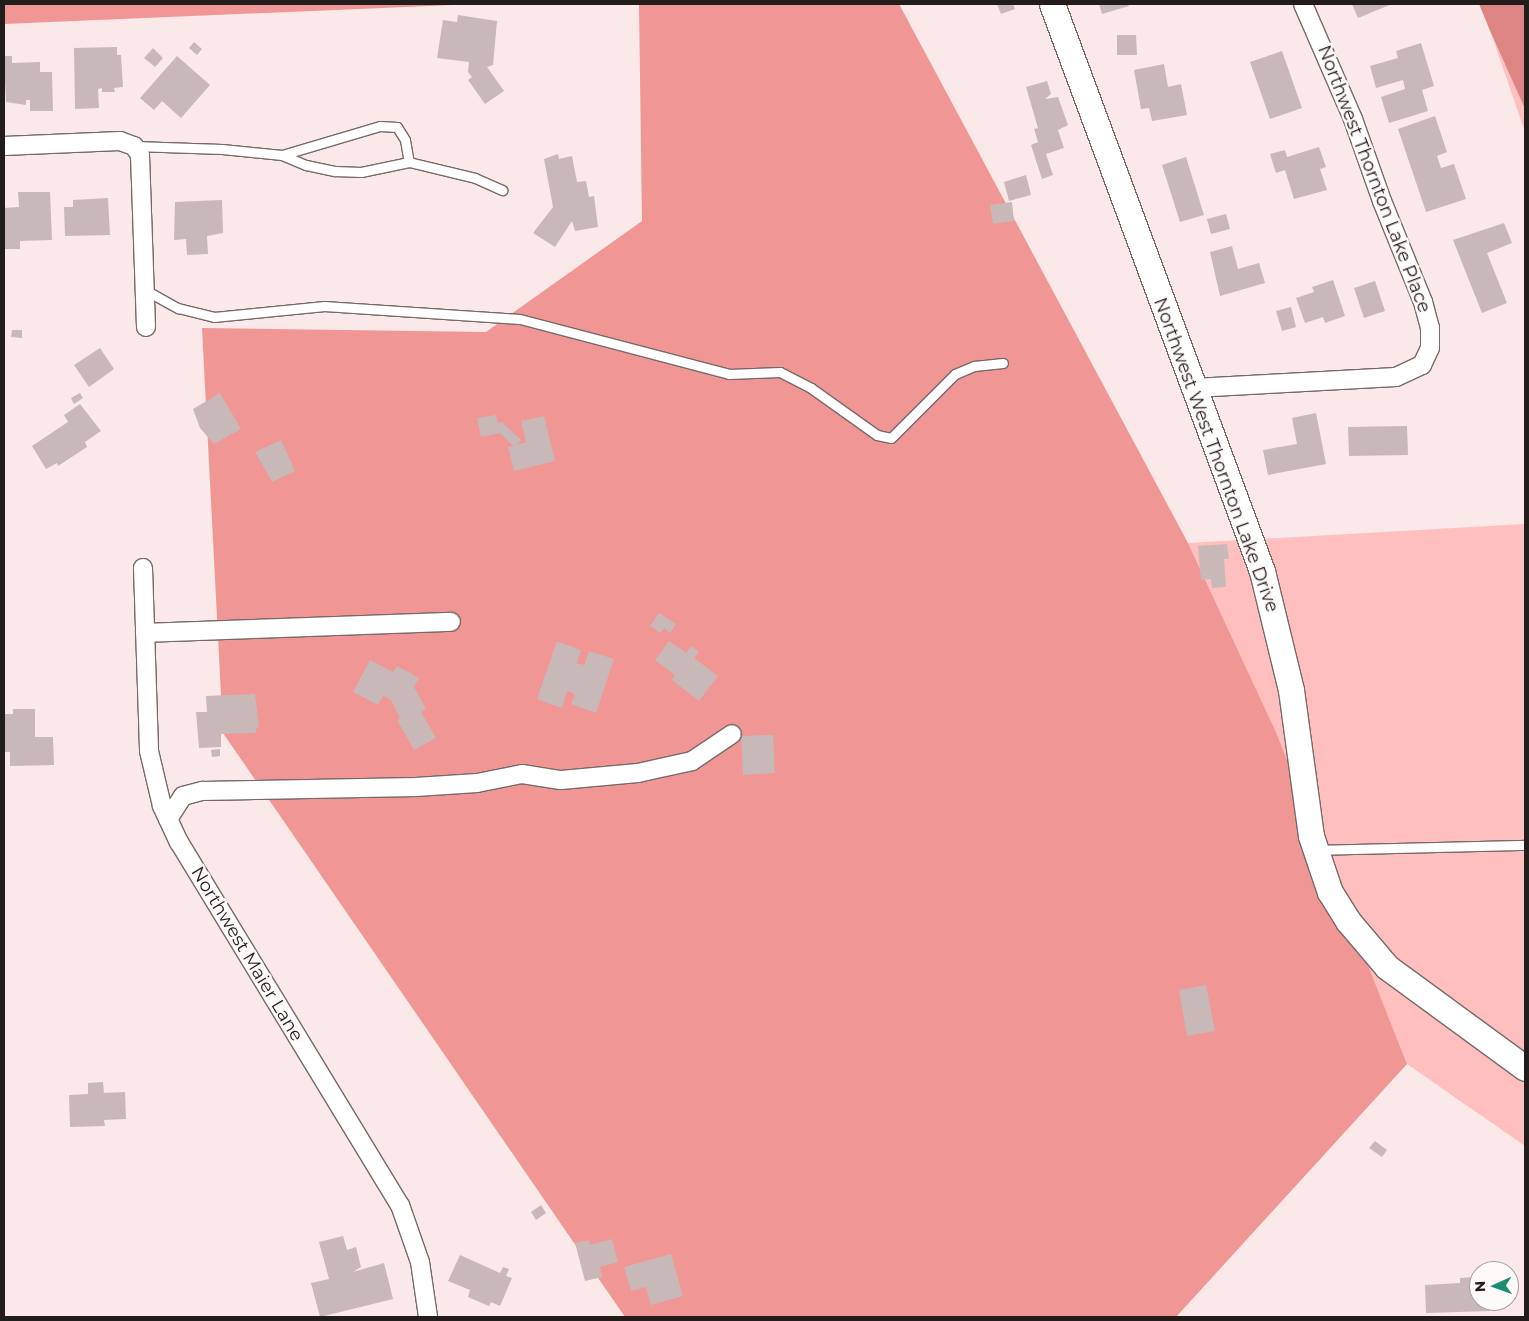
<!DOCTYPE html>
<html>
<head>
<meta charset="utf-8">
<style>
  body { margin:0 }
  #map { position:relative; width:1529px; height:1321px; overflow:hidden; background:#fae9e8; font-family:Montserrat,sans-serif }
  div>[style] { position:absolute }
  .green>* { inset:0; background:#febfbe }
  .forest>* { inset:0; background:#f09695 }
  .water>* { inset:0; background:#dd8584 }
  .building>* { inset:0; background:#c8b8b7 }
  .roads { filter:drop-shadow(1px 0 #786969) drop-shadow(-1px 0 #786969) drop-shadow(0 1px #786969) drop-shadow(0 -1px #786969) }
  .lane>* { height:9px; margin:-4.5px; padding:0 4.5px; transform-origin:4.5px; border-radius:4.5px; background:#fff }
  .street>* { height:18px; margin:-9px; padding:0 9px; transform-origin:9px; border-radius:9px; background:#fff }
  .secondary>* { height:25px; margin:-12.5px; padding:0 12.5px; transform-origin:12.5px; border-radius:12.5px; background:#fff }
  span { translate:-50% -50%; white-space:nowrap; text-align:center; line-height:1.15; -webkit-text-stroke:4.5px #fdfaf9; paint-order:stroke }
  .street-label { font-size:18px; color:#221c1b }
  .frame { position:absolute; inset:0; border:5px solid #221c1b; pointer-events:none }
  .north { position:absolute; left:1469px; top:1261px; width:50px; height:50px; box-sizing:border-box; background:#fdfaf9; border:1px solid #a5a1a0; border-radius:50%; rotate:268deg; font-size:14px; font-weight:700; line-height:20px; text-align:center; color:#221c1b }
  .north::after { content:''; display:block; margin:auto; width:18px; height:22px; background:#188d70; clip-path:polygon(50% 0,100% 100%,50% 72%,0 100%) }
</style>
</head>
<body>
<div id="map">
  <div class="green">
    <div style="clip-path:polygon(1491px 33px,1525px 109px,1525px 132px)"></div>
    <div style="clip-path:polygon(1525px 524px,1525px 1146px,1407px 1064px,1276px 732px,1188px 543px)"></div>
  </div>
  <div class="forest">
    <div style="clip-path:polygon(4px 4px,476px 4px,4px 24px)"></div>
    <div style="clip-path:polygon(639px 4px,899px 4px,1188px 543px,1276px 732px,1407px 1064px,1176px 1317px,625px 1317px,223px 733px,202px 328px,486px 332px,642px 221px)"></div>
  </div>
  <div class="water">
    <div style="clip-path:polygon(1479px 4px,1525px 4px,1525px 109px,1491px 33px)"></div>
  </div>
  <div class="building">
    <div style="clip-path:polygon(997px 4px,1013px 4px,1015px 9px,1001px 14px)"></div>
    <div style="clip-path:polygon(1099px 4px,1128px 4px,1129px 6px,1102px 14px)"></div>
    <div style="clip-path:polygon(1352px 4px,1392px 4px,1358px 18px)"></div>
    <div style="clip-path:polygon(458px 15px,497px 21px,493px 65px,487px 67px,504px 91px,485px 104px,468px 80px,472px 77px,468px 72px,469px 62px,437px 58px,443px 20px,457px 22px)"></div>
    <div style="clip-path:polygon(1117px 35px,1136px 35px,1137px 55px,1117px 55px)"></div>
    <div style="clip-path:polygon(194px 42px,202px 49px,197px 55px,189px 48px)"></div>
    <div style="clip-path:polygon(1421px 43px,1434px 86px,1422px 90px,1428px 111px,1389px 123px,1381px 97px,1405px 89px,1403px 80px,1376px 88px,1370px 66px,1398px 58px,1396px 51px)"></div>
    <div style="clip-path:polygon(117px 47px,117px 55px,121px 55px,123px 87px,114px 88px,115px 92px,102px 92px,102px 88px,98px 89px,99px 108px,75px 109px,74px 48px)"></div>
    <div style="clip-path:polygon(153px 48px,163px 58px,155px 67px,144px 58px)"></div>
    <div style="clip-path:polygon(1282px 51px,1302px 108px,1270px 119px,1250px 62px)"></div>
    <div style="clip-path:polygon(4px 56px,12px 56px,12px 63px,40px 62px,40px 72px,52px 72px,53px 111px,30px 111px,30px 100px,26px 100px,26px 105px,6px 102px)"></div>
    <div style="clip-path:polygon(177px 56px,210px 85px,181px 118px,162px 101px,154px 110px,140px 98px)"></div>
    <div style="clip-path:polygon(1164px 64px,1168px 87px,1181px 84px,1187px 115px,1152px 121px,1149px 108px,1141px 109px,1134px 70px)"></div>
    <div style="clip-path:polygon(1047px 81px,1051px 94px,1045px 99px,1058px 97px,1068px 125px,1058px 130px,1064px 148px,1046px 154px,1053px 175px,1042px 179px,1031px 145px,1038px 142px,1034px 129px,1038px 128px,1026px 87px)"></div>
    <div style="clip-path:polygon(1435px 116px,1447px 152px,1437px 156px,1441px 168px,1454px 164px,1466px 199px,1426px 212px,1398px 129px)"></div>
    <div style="clip-path:polygon(1319px 147px,1326px 167px,1320px 169px,1327px 190px,1294px 199px,1285px 170px,1276px 173px,1270px 154px,1285px 150px,1287px 157px)"></div>
    <div style="clip-path:polygon(558px 154px,559px 159px,572px 156px,577px 182px,586px 181px,589px 197px,594px 196px,598px 227px,575px 231px,572px 221px,555px 247px,533px 233px,553px 207px,544px 159px)"></div>
    <div style="clip-path:polygon(1186px 157px,1204px 215px,1180px 222px,1162px 165px)"></div>
    <div style="clip-path:polygon(1026px 175px,1031px 195px,1009px 201px,1004px 182px)"></div>
    <div style="clip-path:polygon(18px 192px,50px 192px,52px 240px,20px 241px,20px 249px,4px 249px,4px 208px,19px 207px)"></div>
    <div style="clip-path:polygon(108px 198px,110px 235px,65px 236px,64px 207px,73px 207px,73px 200px)"></div>
    <div style="clip-path:polygon(222px 200px,223px 233px,207px 236px,208px 254px,187px 255px,186px 239px,174px 240px,175px 202px)"></div>
    <div style="clip-path:polygon(1012px 202px,1014px 221px,993px 224px,990px 205px)"></div>
    <div style="clip-path:polygon(1226px 214px,1230px 229px,1211px 234px,1207px 219px)"></div>
    <div style="clip-path:polygon(1504px 223px,1512px 243px,1487px 253px,1507px 303px,1482px 313px,1453px 240px)"></div>
    <div style="clip-path:polygon(1232px 246px,1238px 269px,1259px 263px,1265px 283px,1220px 296px,1210px 252px)"></div>
    <div style="clip-path:polygon(1333px 280px,1345px 316px,1325px 323px,1323px 317px,1305px 323px,1296px 298px,1314px 292px,1312px 287px)"></div>
    <div style="clip-path:polygon(1375px 281px,1385px 311px,1364px 318px,1354px 288px)"></div>
    <div style="clip-path:polygon(1291px 307px,1296px 327px,1282px 331px,1276px 311px)"></div>
    <div style="clip-path:polygon(12px 330px,22px 330px,22px 338px,11px 337px)"></div>
    <div style="clip-path:polygon(100px 348px,114px 369px,89px 387px,74px 365px)"></div>
    <div style="clip-path:polygon(80px 393px,83px 398px,74px 404px,71px 398px)"></div>
    <div style="clip-path:polygon(220px 393px,241px 429px,214px 444px,200px 428px,193px 409px)"></div>
    <div style="clip-path:polygon(80px 404px,101px 431px,85px 442px,87px 447px,58px 466px,57px 463px,46px 469px,32px 446px,68px 422px,64px 415px)"></div>
    <div style="clip-path:polygon(1316px 413px,1326px 464px,1268px 475px,1263px 450px,1297px 444px,1292px 418px)"></div>
    <div style="clip-path:polygon(496px 415px,498px 423px,502px 422px,521px 440px,516px 445px,526px 442px,521px 421px,544px 416px,555px 461px,514px 471px,508px 447px,513px 446px,500px 433px,481px 437px,477px 418px)"></div>
    <div style="clip-path:polygon(1407px 426px,1408px 455px,1349px 456px,1348px 427px)"></div>
    <div style="clip-path:polygon(281px 440px,295px 471px,272px 482px,255px 452px)"></div>
    <div style="clip-path:polygon(1227px 544px,1229px 559px,1224px 559px,1226px 587px,1212px 588px,1211px 579px,1201px 580px,1198px 546px)"></div>
    <div style="clip-path:polygon(659px 613px,676px 624px,670px 633px,664px 628px,660px 633px,650px 626px)"></div>
    <div style="clip-path:polygon(557px 641px,581px 650px,577px 663px,584px 665px,589px 651px,614px 659px,596px 713px,571px 704px,575px 694px,567px 691px,562px 708px,537px 699px)"></div>
    <div style="clip-path:polygon(669px 641px,686px 653px,691px 646px,699px 652px,694px 658px,718px 676px,699px 701px,672px 680px,675px 675px,655px 660px)"></div>
    <div style="clip-path:polygon(370px 660px,393px 672px,397px 666px,419px 678px,414px 687px,426px 709px,421px 712px,436px 738px,414px 750px,397px 720px,400px 718px,391px 700px,383px 696px,378px 705px,353px 692px)"></div>
    <div style="clip-path:polygon(255px 694px,259px 728px,256px 728px,256px 733px,221px 734px,221px 747px,199px 748px,196px 712px,207px 712px,206px 696px)"></div>
    <div style="clip-path:polygon(13px 709px,35px 709px,35px 737px,53px 737px,54px 765px,10px 766px,10px 752px,4px 752px,4px 714px,13px 714px)"></div>
    <div style="clip-path:polygon(773px 735px,775px 773px,743px 775px,741px 736px)"></div>
    <div style="clip-path:polygon(220px 749px,220px 756px,212px 757px,211px 750px)"></div>
    <div style="clip-path:polygon(1206px 985px,1215px 1031px,1187px 1036px,1179px 990px)"></div>
    <div style="clip-path:polygon(103px 1082px,104px 1093px,125px 1092px,126px 1119px,104px 1120px,105px 1126px,70px 1127px,69px 1095px,88px 1094px,88px 1083px)"></div>
    <div style="clip-path:polygon(1375px 1141px,1387px 1150px,1382px 1157px,1369px 1148px)"></div>
    <div style="clip-path:polygon(541px 1205px,546px 1213px,536px 1220px,531px 1212px)"></div>
    <div style="clip-path:polygon(343px 1236px,347px 1250px,356px 1247px,361px 1267px,353px 1272px,384px 1263px,393px 1299px,320px 1317px,311px 1283px,329px 1279px,319px 1242px)"></div>
    <div style="clip-path:polygon(612px 1239px,618px 1262px,600px 1267px,602px 1277px,585px 1281px,575px 1243px,589px 1240px,590px 1245px)"></div>
    <div style="clip-path:polygon(671px 1254px,683px 1296px,651px 1305px,646px 1287px,631px 1291px,624px 1267px)"></div>
    <div style="clip-path:polygon(460px 1255px,500px 1273px,503px 1267px,509px 1269px,506px 1276px,512px 1278px,500px 1306px,491px 1302px,489px 1306px,468px 1297px,470px 1290px,448px 1281px)"></div>
    <div style="clip-path:polygon(1476px 1277px,1479px 1301px,1490px 1301px,1490px 1311px,1426px 1313px,1425px 1285px,1460px 1283px,1460px 1278px)"></div>
  </div>
  <div class="roads">
    <div class="lane">
      <div style="left:134px;top:146px;width:88px;rotate:2deg"></div>
      <div style="left:222px;top:149px;width:60px;rotate:5.7deg"></div>
      <div style="left:282px;top:155px;width:26px;rotate:23deg"></div>
      <div style="left:306px;top:165px;width:30px;rotate:12deg"></div>
      <div style="left:335px;top:171px;width:26px;rotate:2deg"></div>
      <div style="left:361px;top:172px;width:49px;rotate:-11.8deg"></div>
      <div style="left:409px;top:162px;width:68px;rotate:13.6deg"></div>
      <div style="left:475px;top:178px;width:30px;rotate:24deg"></div>
      <div style="left:282px;top:155px;width:102px;rotate:-16.5deg"></div>
      <div style="left:380px;top:126px;width:17px;rotate:3deg"></div>
      <div style="left:397px;top:127px;width:15px;rotate:58deg"></div>
      <div style="left:405px;top:140px;width:22px;rotate:80deg"></div>
      <div style="left:145px;top:290px;width:38px;rotate:29deg"></div>
      <div style="left:178px;top:308px;width:37px;rotate:14deg"></div>
      <div style="left:214px;top:317px;width:111px;rotate:-5.7deg"></div>
      <div style="left:324px;top:306px;width:196px;rotate:3.8deg"></div>
      <div style="left:520px;top:319px;width:216px;rotate:14.7deg"></div>
      <div style="left:729px;top:374px;width:51px;rotate:-2.2deg"></div>
      <div style="left:780px;top:372px;width:35px;rotate:27deg"></div>
      <div style="left:811px;top:388px;width:81px;rotate:35.5deg"></div>
      <div style="left:877px;top:435px;width:14px;rotate:12deg"></div>
      <div style="left:891px;top:438px;width:91px;rotate:-45deg"></div>
      <div style="left:955px;top:374px;width:21px;rotate:-23deg"></div>
      <div style="left:974px;top:366px;width:29px;rotate:-6deg"></div>
      <div style="left:1317px;top:850px;width:208px;rotate:-1.4deg"></div>
    </div>
    <div class="street">
      <div style="left:4px;top:146px;width:116px;rotate:-2.5deg"></div>
      <div style="left:120px;top:141px;width:15px;rotate:20deg"></div>
      <div style="left:134px;top:146px;width:11px;rotate:56deg"></div>
      <div style="left:140px;top:155px;width:172px;rotate:88deg"></div>
      <div style="left:1194px;top:388px;width:202px;rotate:-3.1deg"></div>
      <div style="left:1396px;top:377px;width:29px;rotate:-25deg"></div>
      <div style="left:1422px;top:365px;width:19px;rotate:-65deg"></div>
      <div style="left:1430px;top:348px;width:20px;rotate:-90deg"></div>
      <div style="left:1430px;top:328px;width:27px;rotate:-105deg"></div>
      <div style="left:1423px;top:302px;width:109px;rotate:-112.1deg"></div>
      <div style="left:1382px;top:201px;width:87px;rotate:-109.5deg"></div>
      <div style="left:1353px;top:119px;width:125px;rotate:-113.5deg"></div>
      <div style="left:143px;top:568px;width:183px;rotate:88.1deg"></div>
      <div style="left:149px;top:751px;width:57px;rotate:76.7deg"></div>
      <div style="left:162px;top:806px;width:40px;rotate:65deg"></div>
      <div style="left:179px;top:842px;width:425px;rotate:58.7deg"></div>
      <div style="left:400px;top:1205px;width:60px;rotate:70.7deg"></div>
      <div style="left:420px;top:1262px;width:56px;rotate:81.7deg"></div>
      <div style="left:145px;top:633px;width:306px;rotate:-2.1deg"></div>
      <div style="left:168px;top:819px;width:27px;rotate:-57deg"></div>
      <div style="left:183px;top:796px;width:20px;rotate:-15deg"></div>
      <div style="left:202px;top:791px;width:214px;rotate:-1.1deg"></div>
      <div style="left:416px;top:787px;width:61px;rotate:-3.8deg"></div>
      <div style="left:477px;top:783px;width:46px;rotate:-11.3deg"></div>
      <div style="left:522px;top:774px;width:39px;rotate:9deg"></div>
      <div style="left:561px;top:780px;width:77px;rotate:-5.2deg"></div>
      <div style="left:638px;top:773px;width:55px;rotate:-12.5deg"></div>
      <div style="left:692px;top:761px;width:48px;rotate:-34deg"></div>
    </div>
    <div class="secondary">
      <div style="left:1052px;top:4px;width:605px;rotate:69.68deg"></div>
      <div style="left:1262px;top:571px;width:122px;rotate:76.3deg"></div>
      <div style="left:1291px;top:690px;width:147px;rotate:82.2deg"></div>
      <div style="left:1311px;top:836px;width:59px;rotate:71.3deg"></div>
      <div style="left:1330px;top:892px;width:34px;rotate:58deg"></div>
      <div style="left:1348px;top:921px;width:60px;rotate:49.7deg"></div>
      <div style="left:1387px;top:967px;width:171px;rotate:36.2deg"></div>
    </div>
  </div>
  <div class="street-label">
    <span style="left:1374px;top:179px;rotate:69deg">Northwest Thornton Lake Place</span>
    <span style="left:1216px;top:455px;rotate:70deg">Northwest West Thornton Lake Drive</span>
    <span style="left:247px;top:954px;rotate:59deg">Northwest Maier Lane</span>
  </div>
  <div class="frame"></div>
  <div class="north">N</div>
</div>
</body>
</html>
